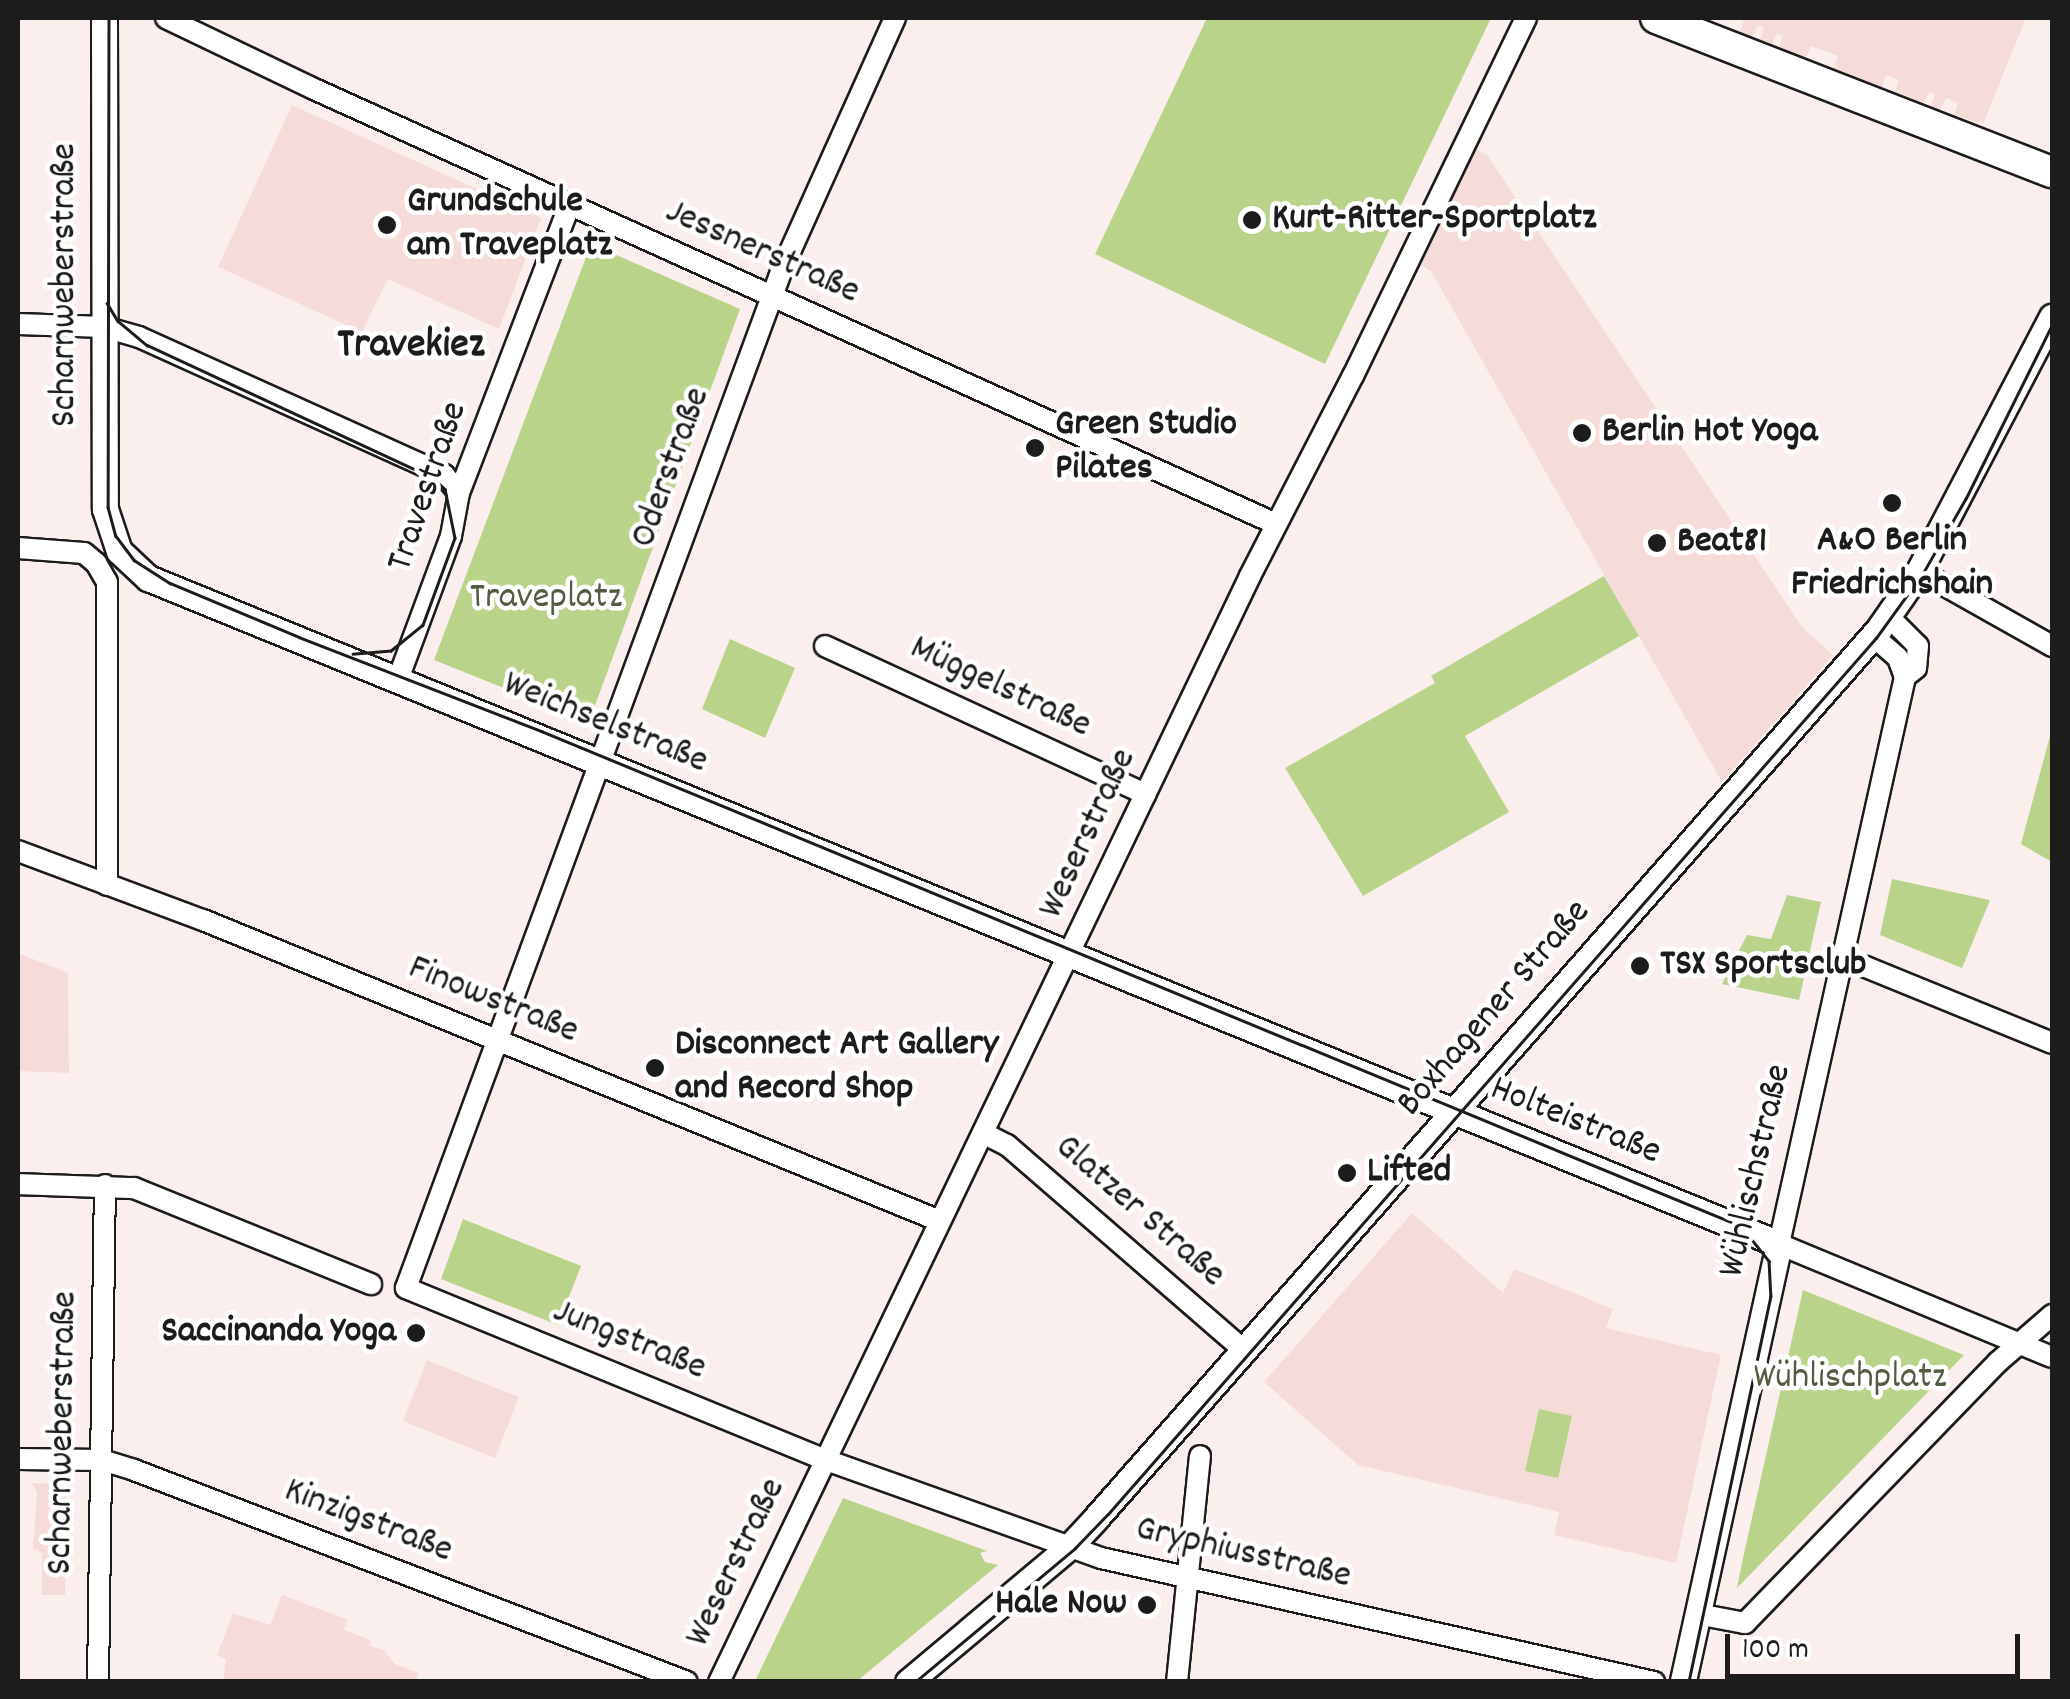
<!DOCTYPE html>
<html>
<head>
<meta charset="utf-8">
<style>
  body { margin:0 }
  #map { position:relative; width:2070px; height:1699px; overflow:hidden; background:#fbefed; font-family:Dekko,sans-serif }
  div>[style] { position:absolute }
  .built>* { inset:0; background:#f6dcd8 }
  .green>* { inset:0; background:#bad38a }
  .roads { filter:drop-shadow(2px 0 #1c1c1c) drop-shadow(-2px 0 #1c1c1c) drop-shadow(0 2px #1c1c1c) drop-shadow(0 -2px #1c1c1c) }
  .minor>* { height:20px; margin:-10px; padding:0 10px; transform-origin:10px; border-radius:10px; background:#fff }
  .tertiary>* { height:25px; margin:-12.5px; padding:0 12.5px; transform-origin:12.5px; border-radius:12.5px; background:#fff }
  .secondary>* { height:30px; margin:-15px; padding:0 15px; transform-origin:15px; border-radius:15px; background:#fff }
  .tram>* { height:2.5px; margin:-1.25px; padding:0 1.25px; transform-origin:1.25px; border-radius:1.25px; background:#1c1c1c }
  .dots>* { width:28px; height:28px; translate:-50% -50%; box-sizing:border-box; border:5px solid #fff; border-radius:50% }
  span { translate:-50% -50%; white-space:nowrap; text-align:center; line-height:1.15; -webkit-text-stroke:9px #fff; paint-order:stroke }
  .poi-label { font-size:38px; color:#1c1c1c; font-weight:700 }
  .left { translate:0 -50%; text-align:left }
  .right { translate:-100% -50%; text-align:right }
  .street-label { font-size:38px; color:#1c1c1c }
  .park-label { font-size:38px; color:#535c42 }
  .quarter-label { font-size:42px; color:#1c1c1c; font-weight:700 }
  .frame { position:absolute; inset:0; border:20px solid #1c1c1c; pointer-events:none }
  .scale { position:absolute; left:1725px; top:1634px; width:295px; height:45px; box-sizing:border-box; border:5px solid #1c1c1c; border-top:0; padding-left:12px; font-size:30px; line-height:35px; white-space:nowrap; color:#1c1c1c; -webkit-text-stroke:8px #fff; paint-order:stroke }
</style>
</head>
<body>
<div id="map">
  <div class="built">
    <div style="clip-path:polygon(1738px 18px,2026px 18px,1983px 124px,1954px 115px,1958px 103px,1946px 98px,1940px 110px,1931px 106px,1935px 94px,1929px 92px,1924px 103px,1895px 92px,1899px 80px,1886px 75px,1882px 87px,1834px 68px,1838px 56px,1811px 46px,1806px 58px,1779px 47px,1783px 36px,1777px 33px,1772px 45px,1760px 40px,1764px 28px,1758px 25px,1753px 37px,1740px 32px,1744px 20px)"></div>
    <div style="clip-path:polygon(292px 105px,541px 218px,499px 329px,388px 279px,362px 332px,218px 267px)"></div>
    <div style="clip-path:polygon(1476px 149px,1487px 155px,1802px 627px,1833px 655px,1722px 782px,1431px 271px,1421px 265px)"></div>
    <div style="clip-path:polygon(18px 953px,68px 973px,69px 1073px,18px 1071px)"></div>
    <div style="clip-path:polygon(1412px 1213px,1503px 1293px,1514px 1269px,1613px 1309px,1606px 1328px,1721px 1355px,1676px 1563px,1554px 1535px,1559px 1512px,1358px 1465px,1264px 1382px)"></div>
    <div style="clip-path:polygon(427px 1360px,519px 1397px,495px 1458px,403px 1421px)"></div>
    <div style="clip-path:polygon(30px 1483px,63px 1484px,66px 1488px,65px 1595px,42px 1595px,42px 1553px,33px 1549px,37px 1491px)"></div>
    <div style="clip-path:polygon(282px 1595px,348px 1620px,344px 1630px,371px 1640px,369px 1645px,383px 1650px,395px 1664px,419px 1673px,416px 1681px,223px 1681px,226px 1659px,217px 1655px,233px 1613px,270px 1625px)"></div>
  </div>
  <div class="green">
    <div style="clip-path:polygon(1207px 18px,1491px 18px,1325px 364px,1095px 254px)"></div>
    <div style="clip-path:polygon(591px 244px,740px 309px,589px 722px,434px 660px)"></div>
    <div style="clip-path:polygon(1604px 576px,1639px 636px,1465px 736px,1509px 812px,1363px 896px,1285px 768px,1435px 683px,1431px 676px)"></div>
    <div style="clip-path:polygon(730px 639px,795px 668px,765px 738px,702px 709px)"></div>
    <div style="clip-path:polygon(2050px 736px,2052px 738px,2052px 862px,2021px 844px)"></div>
    <div style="clip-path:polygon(1892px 879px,1990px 900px,1962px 968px,1880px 935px)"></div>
    <div style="clip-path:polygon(1787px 895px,1821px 902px,1799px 1000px,1722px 984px,1747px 935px,1771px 939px)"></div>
    <div style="clip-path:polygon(463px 1219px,581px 1266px,558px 1325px,441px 1279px)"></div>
    <div style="clip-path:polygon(1803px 1290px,1964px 1355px,1737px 1588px,1743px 1558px)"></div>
    <div style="clip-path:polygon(1539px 1409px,1572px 1416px,1558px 1478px,1525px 1471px)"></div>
    <div style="clip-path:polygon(843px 1498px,987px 1551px,980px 1553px,985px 1562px,998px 1565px,857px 1681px,755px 1681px)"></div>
  </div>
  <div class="roads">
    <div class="minor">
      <div style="left:166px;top:18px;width:164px;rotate:25.6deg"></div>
      <div style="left:314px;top:89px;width:1056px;rotate:24.33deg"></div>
      <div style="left:895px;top:18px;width:278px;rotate:114.2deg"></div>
      <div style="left:781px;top:272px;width:1083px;rotate:110.26deg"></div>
      <div style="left:406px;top:1288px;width:454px;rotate:22.3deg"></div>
      <div style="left:826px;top:1460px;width:292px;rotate:19.6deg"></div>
      <div style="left:1101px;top:1558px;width:567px;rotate:12.64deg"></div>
      <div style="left:18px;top:324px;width:86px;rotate:2deg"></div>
      <div style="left:104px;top:327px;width:36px;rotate:16deg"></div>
      <div style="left:139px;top:337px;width:335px;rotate:24.3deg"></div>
      <div style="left:444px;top:475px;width:23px;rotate:50deg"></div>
      <div style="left:18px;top:548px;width:66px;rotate:4.3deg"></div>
      <div style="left:84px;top:553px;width:16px;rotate:40deg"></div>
      <div style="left:96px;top:563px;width:22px;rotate:60deg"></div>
      <div style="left:107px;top:582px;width:303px;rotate:90deg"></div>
      <div style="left:1919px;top:571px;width:153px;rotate:29.4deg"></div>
      <div style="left:1888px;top:616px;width:42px;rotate:45deg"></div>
      <div style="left:1918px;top:646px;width:22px;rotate:95deg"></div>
      <div style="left:1916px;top:668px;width:14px;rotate:141deg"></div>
      <div style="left:1873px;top:636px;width:33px;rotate:41deg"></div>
      <div style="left:1898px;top:658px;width:20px;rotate:70deg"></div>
      <div style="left:1905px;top:677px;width:581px;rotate:102.53deg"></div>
      <div style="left:1779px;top:1244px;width:295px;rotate:22.5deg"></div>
      <div style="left:825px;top:646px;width:353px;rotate:24.8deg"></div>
      <div style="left:397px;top:682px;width:156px;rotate:-69.7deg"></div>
      <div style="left:451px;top:536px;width:44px;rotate:-79.5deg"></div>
      <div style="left:459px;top:493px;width:310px;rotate:-69deg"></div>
      <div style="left:18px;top:851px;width:197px;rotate:20.5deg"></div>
      <div style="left:203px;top:920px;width:796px;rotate:22.22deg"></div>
      <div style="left:1841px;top:962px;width:25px;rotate:11deg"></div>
      <div style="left:1866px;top:967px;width:201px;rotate:22.2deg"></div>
      <div style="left:983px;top:1133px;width:27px;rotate:27deg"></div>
      <div style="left:1007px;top:1145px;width:315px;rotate:40.9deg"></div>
      <div style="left:18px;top:1184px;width:116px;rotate:2deg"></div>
      <div style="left:134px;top:1188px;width:256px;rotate:22.1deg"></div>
      <div style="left:18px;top:1459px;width:84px;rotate:0.7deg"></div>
      <div style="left:102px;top:1460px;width:34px;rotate:17deg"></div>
      <div style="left:134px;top:1470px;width:592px;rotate:20.97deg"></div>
      <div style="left:1697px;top:1614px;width:49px;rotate:10.6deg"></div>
      <div style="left:1745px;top:1623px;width:363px;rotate:-45.9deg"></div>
      <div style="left:1998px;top:1362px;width:72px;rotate:-41deg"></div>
      <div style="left:98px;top:1682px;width:497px;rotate:-89.2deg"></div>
      <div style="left:719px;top:1682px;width:1227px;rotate:-64.35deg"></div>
      <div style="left:1250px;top:576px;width:225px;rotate:-62.8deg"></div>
      <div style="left:1353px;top:376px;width:398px;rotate:-64.2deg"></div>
      <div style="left:1177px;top:1682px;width:227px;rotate:-84.2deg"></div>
    </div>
    <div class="tertiary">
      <div style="left:104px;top:18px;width:491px;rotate:89.9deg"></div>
      <div style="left:105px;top:509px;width:44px;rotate:71.6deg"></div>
      <div style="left:119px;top:551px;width:40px;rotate:43deg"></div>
      <div style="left:148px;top:578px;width:1762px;rotate:22.21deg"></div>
      <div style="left:1779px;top:1244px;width:448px;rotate:102.4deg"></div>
      <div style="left:908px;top:1682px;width:212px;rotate:-40deg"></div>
      <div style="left:1070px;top:1546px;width:37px;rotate:-47deg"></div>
      <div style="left:1095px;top:1519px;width:1185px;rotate:-48.63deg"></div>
      <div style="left:1878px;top:630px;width:72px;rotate:-55.2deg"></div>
      <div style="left:1919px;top:571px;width:287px;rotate:-62.4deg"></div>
    </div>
    <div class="secondary">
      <div style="left:1656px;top:18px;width:425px;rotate:21.3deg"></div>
    </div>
  </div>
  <div class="tram">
    <div style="left:109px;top:18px;width:489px;rotate:90.1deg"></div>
    <div style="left:108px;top:507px;width:30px;rotate:75deg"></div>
    <div style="left:116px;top:536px;width:30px;rotate:53deg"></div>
    <div style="left:134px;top:560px;width:43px;rotate:32.6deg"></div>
    <div style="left:170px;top:583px;width:140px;rotate:22.7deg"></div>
    <div style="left:299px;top:637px;width:260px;rotate:21.2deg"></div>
    <div style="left:541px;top:731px;width:1298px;rotate:22.42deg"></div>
    <div style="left:1741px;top:1226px;width:45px;rotate:51.3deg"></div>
    <div style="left:1769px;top:1261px;width:35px;rotate:87deg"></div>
    <div style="left:1771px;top:1296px;width:395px;rotate:102deg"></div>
    <div style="left:107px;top:303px;width:21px;rotate:59deg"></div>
    <div style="left:118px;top:321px;width:38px;rotate:40deg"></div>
    <div style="left:147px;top:345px;width:314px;rotate:24.9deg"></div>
    <div style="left:432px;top:477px;width:18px;rotate:43deg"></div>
    <div style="left:445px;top:489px;width:50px;rotate:78.5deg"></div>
    <div style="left:455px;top:538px;width:93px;rotate:110.2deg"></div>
    <div style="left:423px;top:625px;width:41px;rotate:140.9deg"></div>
    <div style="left:391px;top:651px;width:38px;rotate:175deg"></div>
    <div style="left:915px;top:1682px;width:209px;rotate:-39.9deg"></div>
    <div style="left:1075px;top:1548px;width:47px;rotate:-45.9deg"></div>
    <div style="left:1108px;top:1514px;width:1165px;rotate:-48.76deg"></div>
    <div style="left:1876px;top:638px;width:80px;rotate:-54.1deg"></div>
    <div style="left:1923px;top:573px;width:86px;rotate:-60.2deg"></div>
    <div style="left:1966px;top:498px;width:193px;rotate:-63.6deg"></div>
  </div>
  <div class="dots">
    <div style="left:1252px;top:220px;background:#1c1c1c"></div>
    <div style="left:387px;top:225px;background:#1c1c1c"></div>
    <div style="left:1582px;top:433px;background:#1c1c1c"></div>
    <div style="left:1035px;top:448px;background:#1c1c1c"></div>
    <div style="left:1892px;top:503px;background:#1c1c1c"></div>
    <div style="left:1657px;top:543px;background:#1c1c1c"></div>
    <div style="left:1640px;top:966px;background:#1c1c1c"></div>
    <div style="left:655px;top:1068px;background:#1c1c1c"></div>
    <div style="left:1347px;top:1173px;background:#1c1c1c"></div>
    <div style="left:416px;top:1333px;background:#1c1c1c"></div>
    <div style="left:1147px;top:1605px;background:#1c1c1c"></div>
  </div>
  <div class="poi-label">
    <span class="left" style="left:407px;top:225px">Grundschule<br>am Traveplatz</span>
    <span class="left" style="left:1272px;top:220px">Kurt-Ritter-Sportplatz</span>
    <span class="left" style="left:1055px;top:448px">Green Studio<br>Pilates</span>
    <span class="left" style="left:1602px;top:433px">Berlin Hot Yoga</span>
    <span style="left:1892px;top:564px">A&amp;O Berlin<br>Friedrichshain</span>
    <span class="left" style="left:1677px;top:543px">Beat81</span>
    <span class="left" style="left:1660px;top:966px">TSX Sportsclub</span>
    <span class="left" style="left:675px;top:1068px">Disconnect Art Gallery<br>and Record Shop</span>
    <span class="left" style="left:1367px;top:1173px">Lifted</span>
    <span class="right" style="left:396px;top:1333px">Saccinanda Yoga</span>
    <span class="right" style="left:1127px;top:1605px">Hale Now</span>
  </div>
  <div class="street-label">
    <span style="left:762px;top:253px;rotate:24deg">Jessnerstraße</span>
    <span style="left:66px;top:285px;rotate:-90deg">Scharnweberstraße</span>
    <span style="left:672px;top:468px;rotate:-70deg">Oderstraße</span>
    <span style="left:429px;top:487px;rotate:-71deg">Travestraße</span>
    <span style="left:1000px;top:688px;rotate:25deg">Müggelstraße</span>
    <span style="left:605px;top:724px;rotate:22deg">Weichselstraße</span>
    <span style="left:1089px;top:834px;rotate:-65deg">Weserstraße</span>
    <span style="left:493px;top:1001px;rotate:22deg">Finowstraße</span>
    <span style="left:1495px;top:1009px;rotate:-49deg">Boxhagener Straße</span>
    <span style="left:1575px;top:1122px;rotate:22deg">Holteistraße</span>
    <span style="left:1757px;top:1171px;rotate:-77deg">Wühlischstraße</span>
    <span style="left:1139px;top:1212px;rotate:41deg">Glatzer Straße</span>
    <span style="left:629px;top:1341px;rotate:22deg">Jungstraße</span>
    <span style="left:64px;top:1433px;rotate:-89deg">Scharnweberstraße</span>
    <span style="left:368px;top:1522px;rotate:21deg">Kinzigstraße</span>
    <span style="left:1243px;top:1554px;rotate:13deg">Gryphiusstraße</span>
    <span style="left:737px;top:1563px;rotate:-64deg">Weserstraße</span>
  </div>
  <div class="park-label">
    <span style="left:546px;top:599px">Traveplatz</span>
    <span style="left:1850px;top:1379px">Wühlischplatz</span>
  </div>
  <div class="quarter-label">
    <span style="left:411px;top:347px">Travekiez</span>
  </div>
  <div class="frame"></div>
  <div class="scale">100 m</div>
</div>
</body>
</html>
